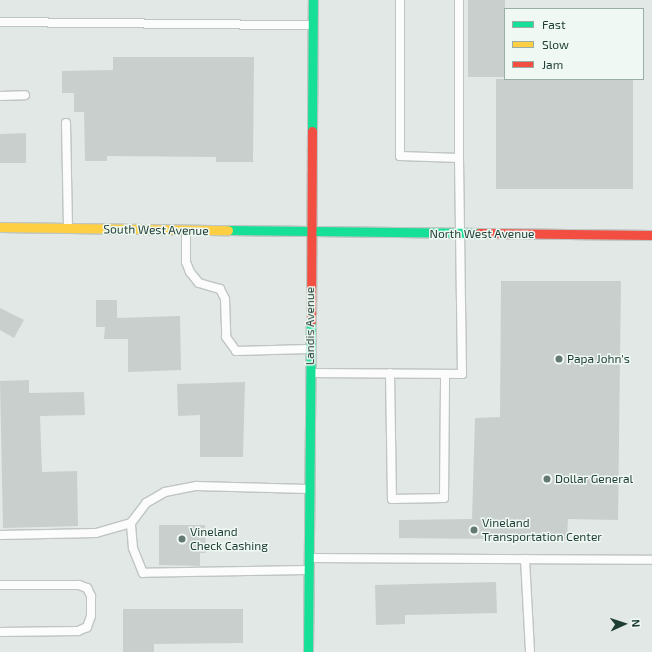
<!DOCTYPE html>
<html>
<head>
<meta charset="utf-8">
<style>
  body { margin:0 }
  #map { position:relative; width:652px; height:652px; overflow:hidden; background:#e2e8e5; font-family:"Exo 2",sans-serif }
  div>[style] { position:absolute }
  .building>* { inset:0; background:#c9cfcd }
  .roads { filter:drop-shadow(1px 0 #bfc5c2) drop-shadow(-1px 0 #bfc5c2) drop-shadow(0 1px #bfc5c2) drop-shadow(0 -1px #bfc5c2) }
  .lane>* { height:8px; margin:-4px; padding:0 4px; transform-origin:4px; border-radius:4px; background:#fbfcfb }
  .fast>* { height:9px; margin:-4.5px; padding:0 4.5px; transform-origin:4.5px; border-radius:4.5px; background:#16e098 }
  .slow>* { height:9px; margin:-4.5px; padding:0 4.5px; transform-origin:4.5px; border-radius:4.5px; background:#ffcf43 }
  .jam>* { height:9px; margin:-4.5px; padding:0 4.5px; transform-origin:4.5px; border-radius:4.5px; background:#f24e42 }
  .dots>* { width:11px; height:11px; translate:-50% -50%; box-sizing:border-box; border:2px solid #eff8f3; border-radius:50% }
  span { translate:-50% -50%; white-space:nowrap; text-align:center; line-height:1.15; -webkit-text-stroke:3px #eff8f3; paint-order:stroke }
  .street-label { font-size:12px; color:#1e3d34 }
  .poi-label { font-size:12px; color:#1e3d34 }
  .left { translate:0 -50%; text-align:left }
  .legend { position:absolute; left:504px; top:8px; width:140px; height:72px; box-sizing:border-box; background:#eff8f3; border:1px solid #9bada7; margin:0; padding:5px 7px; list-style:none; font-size:12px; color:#1e3d34 }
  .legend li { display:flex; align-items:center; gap:8px; height:20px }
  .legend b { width:20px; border:1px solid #9bada7 }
  .north { position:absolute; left:604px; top:604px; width:40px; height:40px; -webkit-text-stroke:3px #eff8f3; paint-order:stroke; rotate:87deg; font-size:11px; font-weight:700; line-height:16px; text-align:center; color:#1e3d34 }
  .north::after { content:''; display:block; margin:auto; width:14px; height:18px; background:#1e3d34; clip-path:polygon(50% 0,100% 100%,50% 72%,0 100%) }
</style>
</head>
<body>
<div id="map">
  <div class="building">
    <div style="clip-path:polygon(468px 0,505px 0,505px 77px,468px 77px)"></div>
    <div style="clip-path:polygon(113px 57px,254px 57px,253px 162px,216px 162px,216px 157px,107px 156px,107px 161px,85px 161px,84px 112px,74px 112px,74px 93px,62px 93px,62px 71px,113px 70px)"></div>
    <div style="clip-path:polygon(496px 79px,633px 79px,633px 189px,496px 189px)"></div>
    <div style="clip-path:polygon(26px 133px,26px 163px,0 163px,0 134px)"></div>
    <div style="clip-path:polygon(501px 281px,621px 281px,618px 520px,568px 519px,567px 540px,399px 538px,399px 520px,472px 519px,475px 418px,500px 417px)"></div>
    <div style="clip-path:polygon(96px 300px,117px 300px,117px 318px,180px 316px,181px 370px,128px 372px,128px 339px,104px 339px,105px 327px,96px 327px)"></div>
    <div style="clip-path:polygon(0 308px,24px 320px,14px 338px,0 330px)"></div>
    <div style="clip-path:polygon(29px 380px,29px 393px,84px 392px,85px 415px,40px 416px,42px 472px,77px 471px,78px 526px,3px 528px,0 381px)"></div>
    <div style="clip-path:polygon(245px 382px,243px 457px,200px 457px,200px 415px,178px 416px,177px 384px)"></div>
    <div style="clip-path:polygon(159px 525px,205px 525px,206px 553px,200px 553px,200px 566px,159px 565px)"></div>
    <div style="clip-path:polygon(496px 582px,497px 613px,405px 615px,405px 624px,376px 625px,375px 585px)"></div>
    <div style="clip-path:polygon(123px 609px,243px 609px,243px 643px,154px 644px,154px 652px,123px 652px)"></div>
  </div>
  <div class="roads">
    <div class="lane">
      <div style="left:459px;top:0;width:158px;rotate:90deg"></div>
      <div style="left:0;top:22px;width:312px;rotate:0.6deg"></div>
      <div style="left:0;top:96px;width:25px;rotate:-2deg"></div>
      <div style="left:66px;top:123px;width:103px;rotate:88.9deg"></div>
      <div style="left:186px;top:231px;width:31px;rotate:90deg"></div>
      <div style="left:186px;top:262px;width:11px;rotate:68deg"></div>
      <div style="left:190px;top:272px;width:14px;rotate:51deg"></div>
      <div style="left:199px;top:283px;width:22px;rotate:16deg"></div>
      <div style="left:220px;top:289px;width:11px;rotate:63deg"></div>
      <div style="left:225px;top:299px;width:38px;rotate:88deg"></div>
      <div style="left:226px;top:337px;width:17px;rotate:54deg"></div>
      <div style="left:236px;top:351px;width:73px;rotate:-1.6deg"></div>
      <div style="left:311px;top:373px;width:151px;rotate:0.4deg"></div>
      <div style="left:462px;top:374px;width:216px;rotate:-90.8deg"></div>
      <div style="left:459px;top:158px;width:59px;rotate:-178.1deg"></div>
      <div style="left:400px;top:156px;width:156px;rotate:-90deg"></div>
      <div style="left:390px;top:373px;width:126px;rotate:89.1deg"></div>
      <div style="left:392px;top:499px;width:52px;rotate:-1.1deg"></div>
      <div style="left:444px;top:498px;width:124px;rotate:-89.5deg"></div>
      <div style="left:0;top:535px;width:96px;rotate:-1.2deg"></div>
      <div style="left:96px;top:533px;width:36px;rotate:-16deg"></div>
      <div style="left:309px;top:558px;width:343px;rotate:0.3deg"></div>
      <div style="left:525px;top:559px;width:93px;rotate:86.9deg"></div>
      <div style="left:307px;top:570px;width:164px;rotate:179deg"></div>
      <div style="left:143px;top:573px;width:27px;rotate:-112deg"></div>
      <div style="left:133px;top:548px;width:25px;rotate:-95deg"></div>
      <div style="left:131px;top:523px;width:25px;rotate:-53deg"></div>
      <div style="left:146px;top:503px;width:22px;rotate:-30deg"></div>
      <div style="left:165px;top:492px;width:32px;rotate:-11deg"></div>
      <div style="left:196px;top:486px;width:112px;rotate:1.5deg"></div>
      <div style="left:0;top:585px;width:79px"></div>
      <div style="left:79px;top:585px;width:9px;rotate:21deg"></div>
      <div style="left:87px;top:588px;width:9px;rotate:63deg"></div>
      <div style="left:91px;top:596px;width:20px;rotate:90deg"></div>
      <div style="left:91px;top:616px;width:12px;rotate:110deg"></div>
      <div style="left:87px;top:627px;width:10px;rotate:156deg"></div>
      <div style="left:78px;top:631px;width:78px;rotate:179.3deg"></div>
    </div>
    <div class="fast">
      <div style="left:312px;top:131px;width:131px;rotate:-89.6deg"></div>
      <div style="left:228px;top:230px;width:251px;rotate:0.7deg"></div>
      <div style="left:308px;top:652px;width:331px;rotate:-89.5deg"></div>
    </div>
    <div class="slow">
      <div style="left:0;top:227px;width:228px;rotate:0.8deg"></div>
    </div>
    <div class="jam">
      <div style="left:479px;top:233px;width:173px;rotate:0.7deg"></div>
      <div style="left:311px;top:321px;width:190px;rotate:-89.7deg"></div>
    </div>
  </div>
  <div class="dots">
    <div style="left:559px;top:359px;background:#637972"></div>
    <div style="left:547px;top:479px;background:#637972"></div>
    <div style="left:474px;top:530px;background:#637972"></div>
    <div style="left:182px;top:539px;background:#637972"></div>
  </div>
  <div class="street-label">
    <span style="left:156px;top:230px;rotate:1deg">South West Avenue</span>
    <span style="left:482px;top:234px">North West Avenue</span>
    <span style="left:310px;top:326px;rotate:-90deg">Landis Avenue</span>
  </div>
  <div class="poi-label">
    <span class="left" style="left:567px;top:359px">Papa John's</span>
    <span class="left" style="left:555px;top:479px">Dollar General</span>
    <span class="left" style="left:482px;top:530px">Vineland<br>Transportation Center</span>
    <span class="left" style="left:190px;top:539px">Vineland<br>Check Cashing</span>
  </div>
  <ul class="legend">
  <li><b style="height:5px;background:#16e098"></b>Fast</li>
  <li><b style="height:5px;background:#ffcf43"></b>Slow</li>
  <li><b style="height:5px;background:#f24e42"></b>Jam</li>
  </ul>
  <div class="north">N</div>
</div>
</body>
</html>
